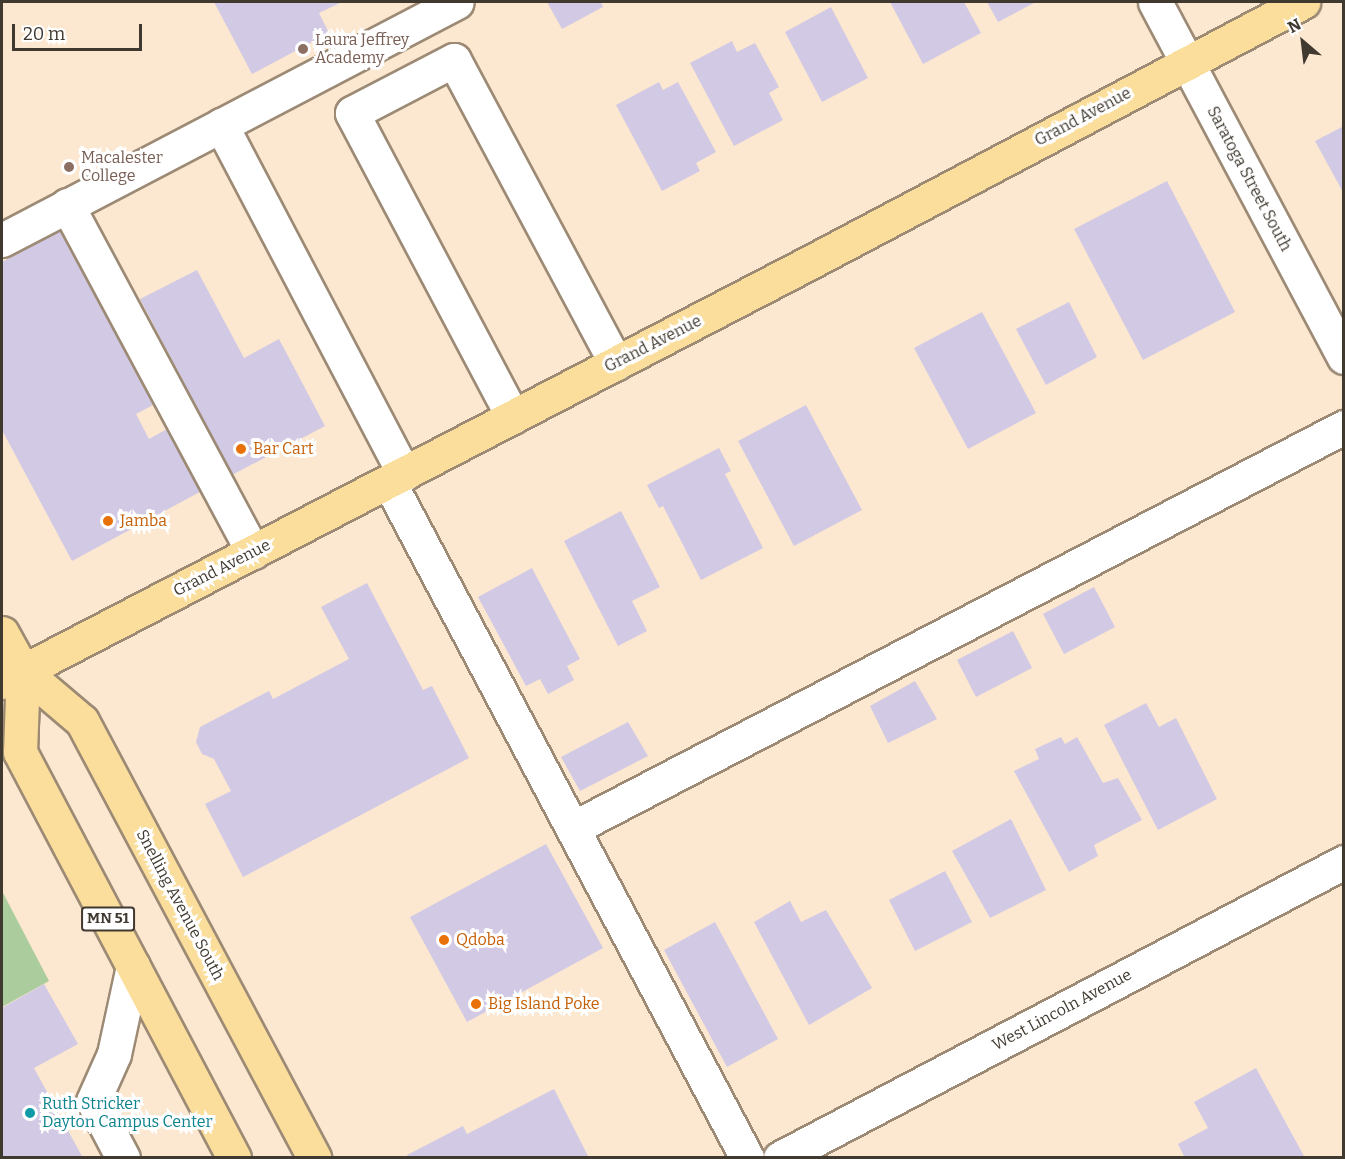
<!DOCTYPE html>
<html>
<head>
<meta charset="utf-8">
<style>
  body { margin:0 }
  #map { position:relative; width:1345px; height:1159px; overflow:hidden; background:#fce7d0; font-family:Bitter,serif }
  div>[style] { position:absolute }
  .green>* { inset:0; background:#abcc9c }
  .building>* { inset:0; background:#d2cae4 }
  .roads { filter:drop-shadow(2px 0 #9c8a75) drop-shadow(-2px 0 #9c8a75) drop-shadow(0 2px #9c8a75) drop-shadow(0 -2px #9c8a75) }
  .minor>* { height:33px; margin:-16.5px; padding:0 16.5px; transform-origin:16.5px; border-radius:16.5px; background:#fff }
  .major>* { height:33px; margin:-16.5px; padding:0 16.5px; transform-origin:16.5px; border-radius:16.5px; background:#fbde9b }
  .dots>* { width:16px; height:16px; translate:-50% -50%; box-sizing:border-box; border:3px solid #fff; border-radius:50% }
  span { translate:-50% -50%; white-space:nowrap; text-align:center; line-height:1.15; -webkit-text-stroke:6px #fff; paint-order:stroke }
  .shield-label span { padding:2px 4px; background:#fff; border:2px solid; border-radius:4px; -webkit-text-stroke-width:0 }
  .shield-label { font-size:15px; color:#403930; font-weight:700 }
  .education-label { font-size:16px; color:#785e54 }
  .left { translate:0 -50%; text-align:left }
  .street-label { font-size:16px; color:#403930 }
  .food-label { font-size:16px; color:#c56008 }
  .culture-label { font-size:16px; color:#0d838f }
  .frame { position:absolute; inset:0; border:3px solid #403930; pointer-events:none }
  .north { position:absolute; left:1273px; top:12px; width:60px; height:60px; -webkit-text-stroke:4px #fff; paint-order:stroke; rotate:332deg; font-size:16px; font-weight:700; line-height:24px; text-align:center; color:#403930 }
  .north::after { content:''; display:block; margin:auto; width:21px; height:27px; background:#403930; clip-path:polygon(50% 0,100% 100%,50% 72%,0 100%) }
  .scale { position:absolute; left:12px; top:24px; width:130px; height:27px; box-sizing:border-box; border:3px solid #403930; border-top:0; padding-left:8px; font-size:18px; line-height:21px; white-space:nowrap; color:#403930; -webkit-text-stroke:4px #fff; paint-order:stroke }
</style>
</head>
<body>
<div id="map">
  <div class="green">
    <div style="clip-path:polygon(2px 891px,49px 981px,2px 1007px)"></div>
  </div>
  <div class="building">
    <div style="clip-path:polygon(214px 2px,342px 2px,319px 13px,329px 33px,252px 74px)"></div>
    <div style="clip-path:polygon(547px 2px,601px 2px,603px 7px,562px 29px)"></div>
    <div style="clip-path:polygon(890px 2px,964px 2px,981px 33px,923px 64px)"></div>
    <div style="clip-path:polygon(987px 2px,1036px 2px,998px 22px)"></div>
    <div style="clip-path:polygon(831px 7px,868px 78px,822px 102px,785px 32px)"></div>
    <div style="clip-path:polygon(732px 41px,737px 52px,755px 43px,779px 87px,769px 93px,783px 120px,734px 146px,690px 63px)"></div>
    <div style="clip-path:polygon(659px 82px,663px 90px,678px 82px,716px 152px,696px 163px,700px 171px,662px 191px,616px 105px)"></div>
    <div style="clip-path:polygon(1344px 126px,1344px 194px,1315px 141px)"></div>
    <div style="clip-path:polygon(1167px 181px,1235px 312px,1143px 360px,1074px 229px)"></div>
    <div style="clip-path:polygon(62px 230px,155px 404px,136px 414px,149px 439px,176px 424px,209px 487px,72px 561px,2px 430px,2px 262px)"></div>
    <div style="clip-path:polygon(197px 270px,244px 358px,279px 339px,325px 426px,232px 475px,140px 299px)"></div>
    <div style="clip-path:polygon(1069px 302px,1097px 357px,1046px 385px,1016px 329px)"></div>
    <div style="clip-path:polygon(982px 312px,1036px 413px,968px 449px,914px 348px)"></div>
    <div style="clip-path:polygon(806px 405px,862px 510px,794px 546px,738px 441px)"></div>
    <div style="clip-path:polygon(719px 448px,731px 471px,725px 474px,763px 548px,701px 580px,663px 506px,659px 508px,647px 485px)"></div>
    <div style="clip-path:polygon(621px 511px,660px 587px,632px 601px,647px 631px,618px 646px,564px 541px)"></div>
    <div style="clip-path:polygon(532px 568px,580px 659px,567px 666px,574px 680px,548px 694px,540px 679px,526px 686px,478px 597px)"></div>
    <div style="clip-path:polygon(367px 583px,423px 690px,432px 686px,469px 758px,243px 877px,205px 804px,231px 791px,214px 759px,202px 754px,196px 742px,200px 727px,269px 691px,273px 699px,349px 659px,321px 607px)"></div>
    <div style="clip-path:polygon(1094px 587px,1115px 627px,1064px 654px,1043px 614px)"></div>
    <div style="clip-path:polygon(1013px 631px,1032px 668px,976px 697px,957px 660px)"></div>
    <div style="clip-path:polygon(915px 681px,937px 719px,888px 743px,870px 706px)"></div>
    <div style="clip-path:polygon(1146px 703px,1159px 727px,1176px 718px,1217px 799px,1158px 830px,1104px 725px)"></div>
    <div style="clip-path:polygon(628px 722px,648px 756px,580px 791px,561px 757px)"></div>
    <div style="clip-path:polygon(1061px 737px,1065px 744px,1077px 737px,1103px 783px,1118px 778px,1142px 820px,1094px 845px,1098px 856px,1069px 872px,1014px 771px,1039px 759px,1035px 749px)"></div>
    <div style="clip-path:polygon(1011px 819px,1046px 890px,990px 918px,952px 851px)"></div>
    <div style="clip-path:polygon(546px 844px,603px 948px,467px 1022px,410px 917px)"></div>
    <div style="clip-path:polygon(945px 871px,972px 922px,915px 951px,889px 900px)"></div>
    <div style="clip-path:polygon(790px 901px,801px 922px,826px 910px,872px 988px,809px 1025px,754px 922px)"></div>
    <div style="clip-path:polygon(715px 922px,778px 1039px,727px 1067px,664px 950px)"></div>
    <div style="clip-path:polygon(44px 984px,78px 1044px,34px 1068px,83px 1158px,2px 1158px,2px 1008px)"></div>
    <div style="clip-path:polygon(1256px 1068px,1305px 1158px,1185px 1158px,1178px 1144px,1208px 1128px,1194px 1102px)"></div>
    <div style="clip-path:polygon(554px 1089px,589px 1158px,409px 1158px,407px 1155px,463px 1126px,467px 1134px)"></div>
  </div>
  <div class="roads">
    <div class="minor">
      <div style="left:1155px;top:2px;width:402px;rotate:62deg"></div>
      <div style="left:221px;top:125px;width:394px;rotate:62.3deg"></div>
      <div style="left:67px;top:205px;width:394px;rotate:61.8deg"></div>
      <div style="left:2px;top:240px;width:513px;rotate:-27.61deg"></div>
      <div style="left:513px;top:417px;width:344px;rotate:-117.9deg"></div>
      <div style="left:352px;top:113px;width:115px;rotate:-27.5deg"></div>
      <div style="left:454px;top:60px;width:344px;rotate:61.9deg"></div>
      <div style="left:389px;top:482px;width:765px;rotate:62.09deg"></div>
      <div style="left:573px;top:828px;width:869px;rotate:-27.48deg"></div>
      <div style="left:123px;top:1158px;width:64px;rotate:-117.8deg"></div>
      <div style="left:93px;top:1101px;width:51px;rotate:-65.9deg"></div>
      <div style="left:114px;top:1054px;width:90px;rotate:-77.8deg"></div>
      <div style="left:780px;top:1158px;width:637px;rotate:-27.69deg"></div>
    </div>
    <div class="major">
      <div style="left:2px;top:633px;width:43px;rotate:61.1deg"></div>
      <div style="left:23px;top:671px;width:77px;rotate:40.3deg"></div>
      <div style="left:82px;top:721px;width:495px;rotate:62deg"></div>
      <div style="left:23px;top:671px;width:81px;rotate:92.1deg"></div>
      <div style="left:20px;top:752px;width:459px;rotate:62.2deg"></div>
      <div style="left:2px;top:682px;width:900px;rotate:-27.45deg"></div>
      <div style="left:801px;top:267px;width:568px;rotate:-27.83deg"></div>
    </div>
  </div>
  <div class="dots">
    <div style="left:303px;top:49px;background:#8d6e63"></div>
    <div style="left:69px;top:167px;background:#8d6e63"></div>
    <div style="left:241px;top:449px;background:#e8710a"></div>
    <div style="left:108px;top:521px;background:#e8710a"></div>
    <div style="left:444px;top:940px;background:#e8710a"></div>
    <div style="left:476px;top:1004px;background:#e8710a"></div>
    <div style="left:30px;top:1113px;background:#0f9aa8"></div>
  </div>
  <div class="shield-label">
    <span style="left:108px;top:919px">MN 51</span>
  </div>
  <div class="education-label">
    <span class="left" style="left:315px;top:49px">Laura Jeffrey<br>Academy</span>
    <span class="left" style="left:81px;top:167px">Macalester<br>College</span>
  </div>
  <div class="street-label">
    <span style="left:1083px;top:117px;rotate:-28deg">Grand Avenue</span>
    <span style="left:1249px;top:179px;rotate:62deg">Saratoga Street South</span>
    <span style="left:653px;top:344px;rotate:-27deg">Grand Avenue</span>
    <span style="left:222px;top:568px;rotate:-27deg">Grand Avenue</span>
    <span style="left:180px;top:905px;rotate:62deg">Snelling Avenue South</span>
    <span style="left:1062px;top:1010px;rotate:-28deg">West Lincoln Avenue</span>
  </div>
  <div class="food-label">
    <span class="left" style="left:253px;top:449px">Bar Cart</span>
    <span class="left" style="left:120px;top:521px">Jamba</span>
    <span class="left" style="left:456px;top:940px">Qdoba</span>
    <span class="left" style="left:488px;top:1004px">Big Island Poke</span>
  </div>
  <div class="culture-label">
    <span class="left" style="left:42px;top:1113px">Ruth Stricker<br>Dayton Campus Center</span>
  </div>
  <div class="frame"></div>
  <div class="north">N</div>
  <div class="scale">20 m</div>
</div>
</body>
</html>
